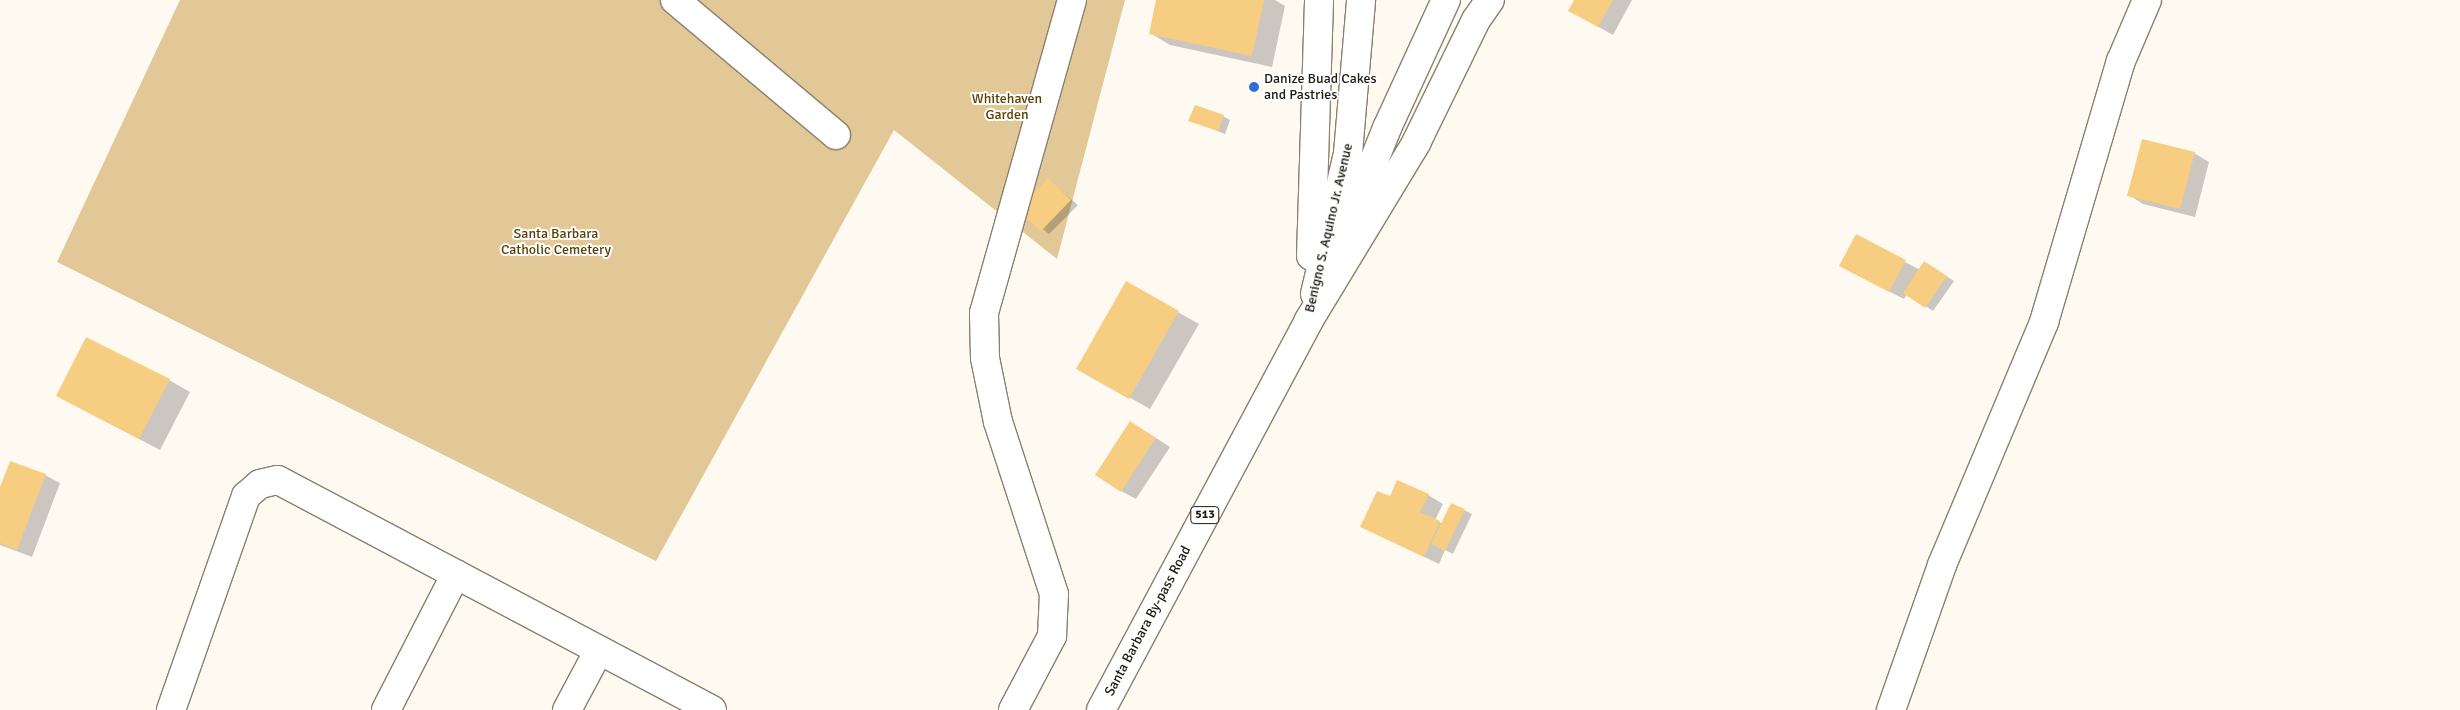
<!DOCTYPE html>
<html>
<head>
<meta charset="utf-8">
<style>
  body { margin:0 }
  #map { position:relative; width:2460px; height:710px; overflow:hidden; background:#fef9f1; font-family:Signika,sans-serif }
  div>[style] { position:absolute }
  .green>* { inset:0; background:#e2c797 }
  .shadow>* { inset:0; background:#0003 }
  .building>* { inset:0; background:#f6cd81 }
  .roads { filter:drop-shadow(1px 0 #8a806e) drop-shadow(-1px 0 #8a806e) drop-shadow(0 1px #8a806e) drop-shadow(0 -1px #8a806e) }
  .minor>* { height:28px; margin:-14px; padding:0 14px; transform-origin:14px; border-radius:14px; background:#fff }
  .major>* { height:28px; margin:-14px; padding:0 14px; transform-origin:14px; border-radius:14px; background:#fff }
  .dots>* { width:14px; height:14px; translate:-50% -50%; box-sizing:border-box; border:2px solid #fff; border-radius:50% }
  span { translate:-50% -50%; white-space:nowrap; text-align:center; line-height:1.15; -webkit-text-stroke:4px #fff; paint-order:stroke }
  .shield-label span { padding:1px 4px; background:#fff; border:1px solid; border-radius:4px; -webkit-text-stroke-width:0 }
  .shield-label { font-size:12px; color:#1e1a13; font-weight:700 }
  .poi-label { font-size:14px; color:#1e1a13 }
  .left { translate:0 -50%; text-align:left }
  .park-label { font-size:14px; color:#5c4101 }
  .street-label { font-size:14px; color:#1e1a13 }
</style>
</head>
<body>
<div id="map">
  <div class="green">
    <div style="clip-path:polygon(180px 0,1125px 0,1057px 259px,894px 130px,656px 561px,57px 262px)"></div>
  </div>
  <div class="shadow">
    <div style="clip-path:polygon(1157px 0,1275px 0,1285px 6px,1272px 67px,1170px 45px,1150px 33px)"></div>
    <div style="clip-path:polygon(1576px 0,1632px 0,1613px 35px,1584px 19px)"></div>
    <div style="clip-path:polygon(1223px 116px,1230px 120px,1225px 134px,1190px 120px)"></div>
    <div style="clip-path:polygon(2194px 153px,2209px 162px,2195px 217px,2143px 204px,2129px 195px)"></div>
    <div style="clip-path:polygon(1048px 180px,1078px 205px,1049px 234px,1020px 210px)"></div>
    <div style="clip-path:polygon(1857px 236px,1920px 270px,1932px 267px,1954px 281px,1933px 311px,1907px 294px,1904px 299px,1855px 274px)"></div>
    <div style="clip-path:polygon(1126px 283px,1199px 324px,1150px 409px,1077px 368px)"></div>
    <div style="clip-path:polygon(169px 380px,190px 392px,160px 450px,57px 396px)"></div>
    <div style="clip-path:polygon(1145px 431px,1170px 447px,1136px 499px,1121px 491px)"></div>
    <div style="clip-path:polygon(45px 475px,60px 483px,32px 557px,0 545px,0 491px)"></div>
    <div style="clip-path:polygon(1428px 495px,1443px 504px,1435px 520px,1443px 524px,1452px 504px,1472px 514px,1453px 554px,1445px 550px,1439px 564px,1362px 527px,1390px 498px)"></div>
  </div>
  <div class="building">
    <div style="clip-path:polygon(1156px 0,1264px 0,1252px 56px,1149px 34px)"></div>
    <div style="clip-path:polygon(1574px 0,1613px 0,1598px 27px,1568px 11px)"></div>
    <div style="clip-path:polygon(1195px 105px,1224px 115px,1218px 131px,1188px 121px)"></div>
    <div style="clip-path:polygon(2142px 139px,2195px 152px,2180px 209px,2127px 196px)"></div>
    <div style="clip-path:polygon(1048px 178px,1071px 200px,1041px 231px,1018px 210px)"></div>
    <div style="clip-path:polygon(1856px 234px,1906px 260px,1889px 292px,1839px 266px)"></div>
    <div style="clip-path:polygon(1924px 261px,1947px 276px,1925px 308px,1903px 293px)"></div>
    <div style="clip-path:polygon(1126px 281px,1179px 311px,1129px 399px,1076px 369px)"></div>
    <div style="clip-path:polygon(86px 337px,170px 379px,139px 439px,56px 396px)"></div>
    <div style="clip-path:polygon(1130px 421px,1156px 438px,1121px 492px,1095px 475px)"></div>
    <div style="clip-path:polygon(10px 461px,46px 474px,17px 550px,0 543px,0 487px)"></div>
    <div style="clip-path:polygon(1397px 480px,1429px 494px,1420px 512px,1440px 521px,1424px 557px,1360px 527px,1377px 491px,1390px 496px)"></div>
    <div style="clip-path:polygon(1451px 503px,1465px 509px,1445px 551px,1431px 544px)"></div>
  </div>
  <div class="roads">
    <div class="minor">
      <div style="left:675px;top:0;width:210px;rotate:40deg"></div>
      <div style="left:171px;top:710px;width:227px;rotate:-70.7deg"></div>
      <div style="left:246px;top:496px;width:18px;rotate:-41deg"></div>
      <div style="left:260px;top:484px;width:18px;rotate:-13deg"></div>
      <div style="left:278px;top:480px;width:491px;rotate:27.9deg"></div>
      <div style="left:386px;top:710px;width:153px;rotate:-62.8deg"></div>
      <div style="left:567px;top:710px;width:68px;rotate:-61.9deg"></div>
      <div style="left:1013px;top:710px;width:84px;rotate:-62.2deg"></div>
      <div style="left:1052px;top:636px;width:42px;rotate:-87.3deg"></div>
      <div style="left:1054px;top:594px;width:181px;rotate:-108deg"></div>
      <div style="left:998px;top:422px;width:65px;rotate:-101.5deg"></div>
      <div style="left:985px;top:358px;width:45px;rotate:-91.3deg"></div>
      <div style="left:984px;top:313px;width:325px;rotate:-74.3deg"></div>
      <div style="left:1891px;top:710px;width:154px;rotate:-70.6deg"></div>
      <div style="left:1942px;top:565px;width:264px;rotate:-67.2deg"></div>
      <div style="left:2044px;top:322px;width:272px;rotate:-73.6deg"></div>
      <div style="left:2121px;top:61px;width:66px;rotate:-66.9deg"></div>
    </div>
    <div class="major">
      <div style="left:1342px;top:240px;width:121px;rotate:-68.1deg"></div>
      <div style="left:1387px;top:128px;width:141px;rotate:-65.3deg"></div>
      <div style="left:1311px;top:256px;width:256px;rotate:-88.2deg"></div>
      <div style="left:1315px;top:294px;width:145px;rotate:-76.8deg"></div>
      <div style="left:1348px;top:153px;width:154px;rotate:-85.1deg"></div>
      <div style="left:1101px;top:710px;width:442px;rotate:-61.9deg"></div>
      <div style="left:1309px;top:320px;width:207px;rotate:-58.8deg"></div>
      <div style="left:1416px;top:143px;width:137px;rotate:-64deg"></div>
      <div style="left:1476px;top:20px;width:24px;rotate:-55deg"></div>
    </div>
  </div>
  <div class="dots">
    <div style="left:1254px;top:87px;background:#326cda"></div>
  </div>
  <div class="shield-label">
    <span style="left:1205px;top:515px">513</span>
  </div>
  <div class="poi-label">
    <span class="left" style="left:1264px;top:87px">Danize Buad Cakes<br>and Pastries</span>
  </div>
  <div class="park-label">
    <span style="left:1007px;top:107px">Whitehaven<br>Garden</span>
    <span style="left:556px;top:242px">Santa Barbara<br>Catholic Cemetery</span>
  </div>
  <div class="street-label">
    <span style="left:1329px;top:228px;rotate:-77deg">Benigno S. Aquino Jr. Avenue</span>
    <span style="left:1148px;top:621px;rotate:-62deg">Santa Barbara By-pass Road</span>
  </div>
</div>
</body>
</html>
